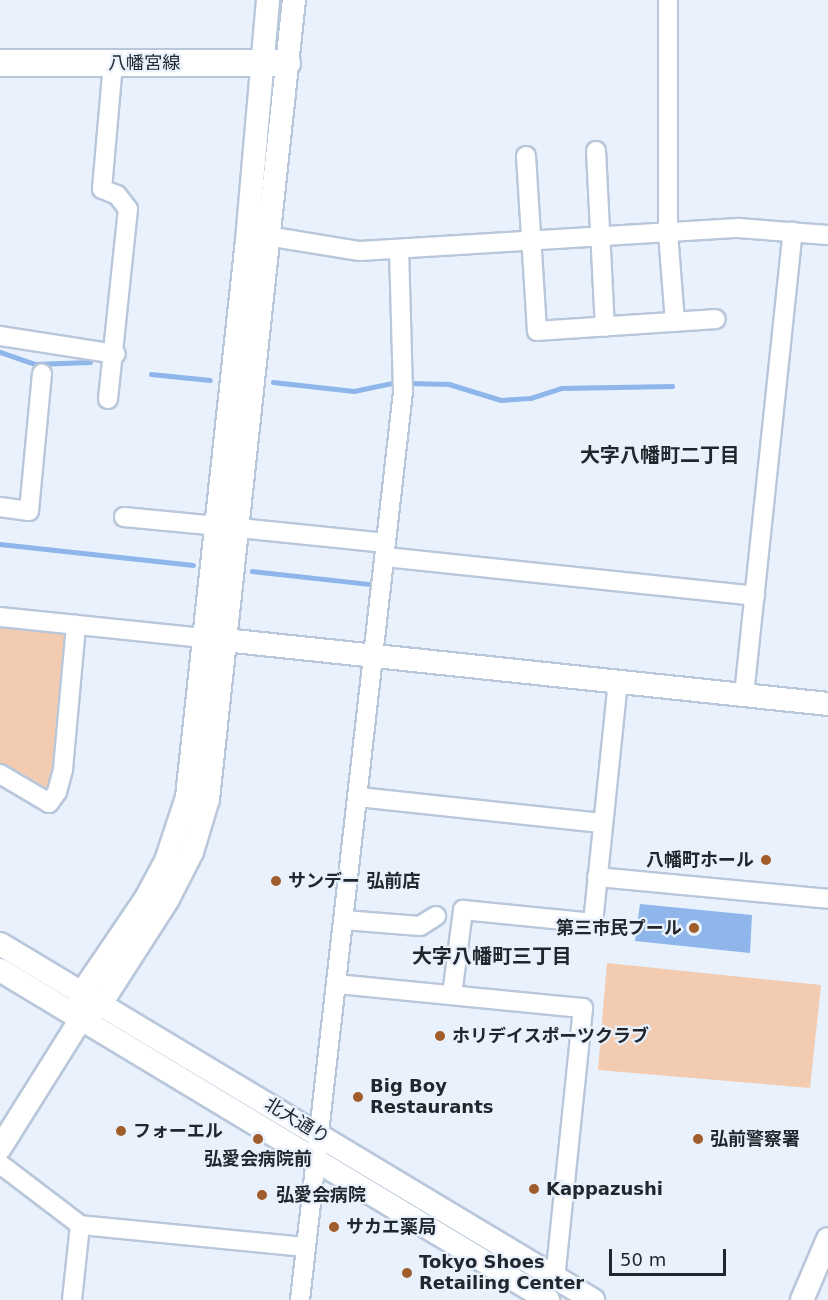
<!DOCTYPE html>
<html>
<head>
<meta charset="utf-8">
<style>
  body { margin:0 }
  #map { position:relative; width:828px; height:1300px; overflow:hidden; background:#e8f1fc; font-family:"DejaVu Sans","Noto Sans JP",sans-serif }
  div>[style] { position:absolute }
  .green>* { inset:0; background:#f3cbb1 }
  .water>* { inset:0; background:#8eb6ea }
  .stream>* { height:4.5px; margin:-2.25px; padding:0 2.25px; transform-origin:2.25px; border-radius:2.25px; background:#8eb6ea }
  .roads { filter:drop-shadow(2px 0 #b9c7da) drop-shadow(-2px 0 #b9c7da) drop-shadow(0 2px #b9c7da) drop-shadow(0 -2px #b9c7da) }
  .minor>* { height:18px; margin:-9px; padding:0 9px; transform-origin:9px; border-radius:9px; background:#fff }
  .tertiary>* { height:22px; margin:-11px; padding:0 11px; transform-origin:11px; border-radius:11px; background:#fff }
  .secondary>* { height:26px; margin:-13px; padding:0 13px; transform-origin:13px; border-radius:13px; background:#fff }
  .dots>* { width:16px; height:16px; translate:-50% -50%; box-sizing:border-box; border:3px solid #e8f1fc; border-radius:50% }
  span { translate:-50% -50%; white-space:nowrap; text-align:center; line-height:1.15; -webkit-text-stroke:4.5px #e8f1fc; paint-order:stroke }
  .street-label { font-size:18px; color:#22272e }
  .poi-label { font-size:18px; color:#22272e; font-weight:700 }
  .right { translate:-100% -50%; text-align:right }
  .left { translate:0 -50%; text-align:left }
  .neighbourhood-label { font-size:20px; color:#22272e; font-weight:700 }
  .scale { position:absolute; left:609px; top:1249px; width:117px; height:27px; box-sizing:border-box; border:3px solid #22272e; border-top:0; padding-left:8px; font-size:18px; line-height:21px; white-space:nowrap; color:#22272e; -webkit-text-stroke:4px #e8f1fc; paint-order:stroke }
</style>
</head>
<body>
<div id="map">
  <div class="green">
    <div style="clip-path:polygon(0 625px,64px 632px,69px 640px,61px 728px,50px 790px,45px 793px,0 767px)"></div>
    <div style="clip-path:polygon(607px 963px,821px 985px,810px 1088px,598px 1070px)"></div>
  </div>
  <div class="water">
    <div style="clip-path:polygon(640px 904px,752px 915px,750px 953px,635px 941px)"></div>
  </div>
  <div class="stream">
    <div style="left:0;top:352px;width:37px;rotate:19deg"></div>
    <div style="left:35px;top:364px;width:55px;rotate:-2.1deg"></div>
    <div style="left:151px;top:374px;width:59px;rotate:5.8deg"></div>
    <div style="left:273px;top:382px;width:81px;rotate:6.3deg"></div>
    <div style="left:354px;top:391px;width:44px;rotate:-11.8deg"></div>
    <div style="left:408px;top:383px;width:41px;rotate:1.4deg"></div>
    <div style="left:449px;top:384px;width:54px;rotate:17.1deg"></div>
    <div style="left:501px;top:400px;width:30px;rotate:-4deg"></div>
    <div style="left:531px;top:398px;width:32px;rotate:-18deg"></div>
    <div style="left:561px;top:388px;width:111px;rotate:-1deg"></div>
    <div style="left:0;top:544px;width:194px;rotate:6.2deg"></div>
    <div style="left:252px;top:571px;width:119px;rotate:6.3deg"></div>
  </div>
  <div class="roads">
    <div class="minor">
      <div style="left:668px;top:0;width:233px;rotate:90deg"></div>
      <div style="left:668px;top:233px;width:89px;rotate:85.5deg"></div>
      <div style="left:596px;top:151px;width:176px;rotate:87.1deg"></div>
      <div style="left:526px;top:156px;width:175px;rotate:86.4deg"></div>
      <div style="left:537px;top:331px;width:179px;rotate:-3.8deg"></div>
      <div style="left:267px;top:236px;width:94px;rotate:9.2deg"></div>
      <div style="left:360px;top:251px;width:379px;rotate:-3.5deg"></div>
      <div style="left:738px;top:228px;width:90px;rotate:4.4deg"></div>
      <div style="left:0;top:336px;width:117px;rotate:8.8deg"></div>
      <div style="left:108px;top:399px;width:191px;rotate:-84deg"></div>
      <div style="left:128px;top:209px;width:18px;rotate:-128deg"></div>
      <div style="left:117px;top:195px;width:16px;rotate:-158deg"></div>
      <div style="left:102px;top:189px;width:126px;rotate:-85deg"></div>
      <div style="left:0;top:507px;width:29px;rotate:8deg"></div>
      <div style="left:29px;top:511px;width:138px;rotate:-84.6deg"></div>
      <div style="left:124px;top:517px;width:93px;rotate:5.5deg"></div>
      <div style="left:239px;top:528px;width:148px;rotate:5.8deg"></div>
      <div style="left:385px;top:557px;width:372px;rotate:6deg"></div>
      <div style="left:0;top:617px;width:205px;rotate:5.9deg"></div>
      <div style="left:744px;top:695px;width:466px;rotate:-84deg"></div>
      <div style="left:0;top:774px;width:57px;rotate:30.6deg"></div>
      <div style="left:49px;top:803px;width:14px;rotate:-54deg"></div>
      <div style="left:57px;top:792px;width:24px;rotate:-75deg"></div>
      <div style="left:63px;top:769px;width:145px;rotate:-84.8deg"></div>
      <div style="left:358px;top:797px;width:245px;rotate:6.1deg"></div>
      <div style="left:597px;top:877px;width:232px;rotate:5.4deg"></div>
      <div style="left:344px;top:920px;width:76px;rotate:4.5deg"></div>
      <div style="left:420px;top:926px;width:19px;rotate:-32deg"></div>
      <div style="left:337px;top:984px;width:247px;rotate:5.6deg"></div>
      <div style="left:583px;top:1008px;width:270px;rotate:95.9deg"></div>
      <div style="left:452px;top:995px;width:86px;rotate:-82.6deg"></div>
      <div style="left:463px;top:910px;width:131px;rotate:5.7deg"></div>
      <div style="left:593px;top:923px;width:242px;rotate:-84.1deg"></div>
      <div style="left:0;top:1164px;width:101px;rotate:37.3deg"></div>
      <div style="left:80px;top:1225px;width:227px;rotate:5.6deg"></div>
      <div style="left:72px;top:1300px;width:75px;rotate:-83.9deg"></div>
      <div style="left:300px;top:1300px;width:914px;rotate:-83.53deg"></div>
      <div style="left:403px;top:392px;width:142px;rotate:-91.6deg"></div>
    </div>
    <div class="tertiary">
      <div style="left:215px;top:639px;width:616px;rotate:6.05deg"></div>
      <div style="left:0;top:944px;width:692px;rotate:30.98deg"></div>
      <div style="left:0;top:970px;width:640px;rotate:31.06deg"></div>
      <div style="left:81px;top:1019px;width:25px;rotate:-90deg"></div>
      <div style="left:81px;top:994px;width:114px;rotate:-55.8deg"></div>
      <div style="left:145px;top:900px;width:44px;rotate:-61.7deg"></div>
      <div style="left:166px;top:861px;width:67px;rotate:-71.8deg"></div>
      <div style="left:187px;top:797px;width:560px;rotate:-83.85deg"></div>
      <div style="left:247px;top:240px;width:241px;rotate:-85deg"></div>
      <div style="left:0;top:1148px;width:152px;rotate:-57.9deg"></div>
      <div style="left:81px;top:1019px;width:24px;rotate:-36deg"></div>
      <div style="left:100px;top:1005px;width:126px;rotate:-57.3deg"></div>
      <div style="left:168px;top:899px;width:53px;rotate:-62.9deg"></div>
      <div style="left:192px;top:852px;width:55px;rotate:-73.2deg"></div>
      <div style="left:208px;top:799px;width:804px;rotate:-83.86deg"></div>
      <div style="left:802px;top:1300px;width:66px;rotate:-66.9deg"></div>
    </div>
    <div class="secondary">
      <div style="left:0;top:63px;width:287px"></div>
    </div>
  </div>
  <div class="dots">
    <div style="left:766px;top:860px;background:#a05d2b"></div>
    <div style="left:276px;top:881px;background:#a05d2b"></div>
    <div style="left:694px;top:928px;background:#a05d2b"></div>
    <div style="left:440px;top:1036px;background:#a05d2b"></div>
    <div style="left:358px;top:1097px;background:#a05d2b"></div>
    <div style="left:121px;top:1131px;background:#a05d2b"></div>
    <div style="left:258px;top:1139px;background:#a05d2b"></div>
    <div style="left:698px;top:1139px;background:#a05d2b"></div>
    <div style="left:534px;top:1189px;background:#a05d2b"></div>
    <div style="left:262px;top:1195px;background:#a05d2b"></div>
    <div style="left:334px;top:1227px;background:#a05d2b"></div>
    <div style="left:407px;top:1273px;background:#a05d2b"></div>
  </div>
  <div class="street-label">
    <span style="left:144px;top:63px">八幡宮線</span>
    <span style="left:297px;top:1121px;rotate:31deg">北大通り</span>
  </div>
  <div class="poi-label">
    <span class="right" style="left:754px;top:860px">八幡町ホール</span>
    <span class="left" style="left:288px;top:881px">サンデー 弘前店</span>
    <span class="right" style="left:682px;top:928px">第三市民プール</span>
    <span class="left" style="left:452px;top:1036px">ホリデイスポーツクラブ</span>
    <span class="left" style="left:370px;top:1097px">Big Boy<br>Restaurants</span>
    <span class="left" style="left:133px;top:1131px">フォーエル</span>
    <span class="left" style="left:710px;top:1139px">弘前警察署</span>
    <span style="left:258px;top:1159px">弘愛会病院前</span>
    <span class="left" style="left:546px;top:1189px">Kappazushi</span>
    <span class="left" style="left:276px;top:1195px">弘愛会病院</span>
    <span class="left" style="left:346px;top:1227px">サカエ薬局</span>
    <span class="left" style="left:419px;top:1273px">Tokyo Shoes<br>Retailing Center</span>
  </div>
  <div class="neighbourhood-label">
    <span style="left:660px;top:455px">大字八幡町二丁目</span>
    <span style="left:492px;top:956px">大字八幡町三丁目</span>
  </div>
  <div class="scale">50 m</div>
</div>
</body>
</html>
